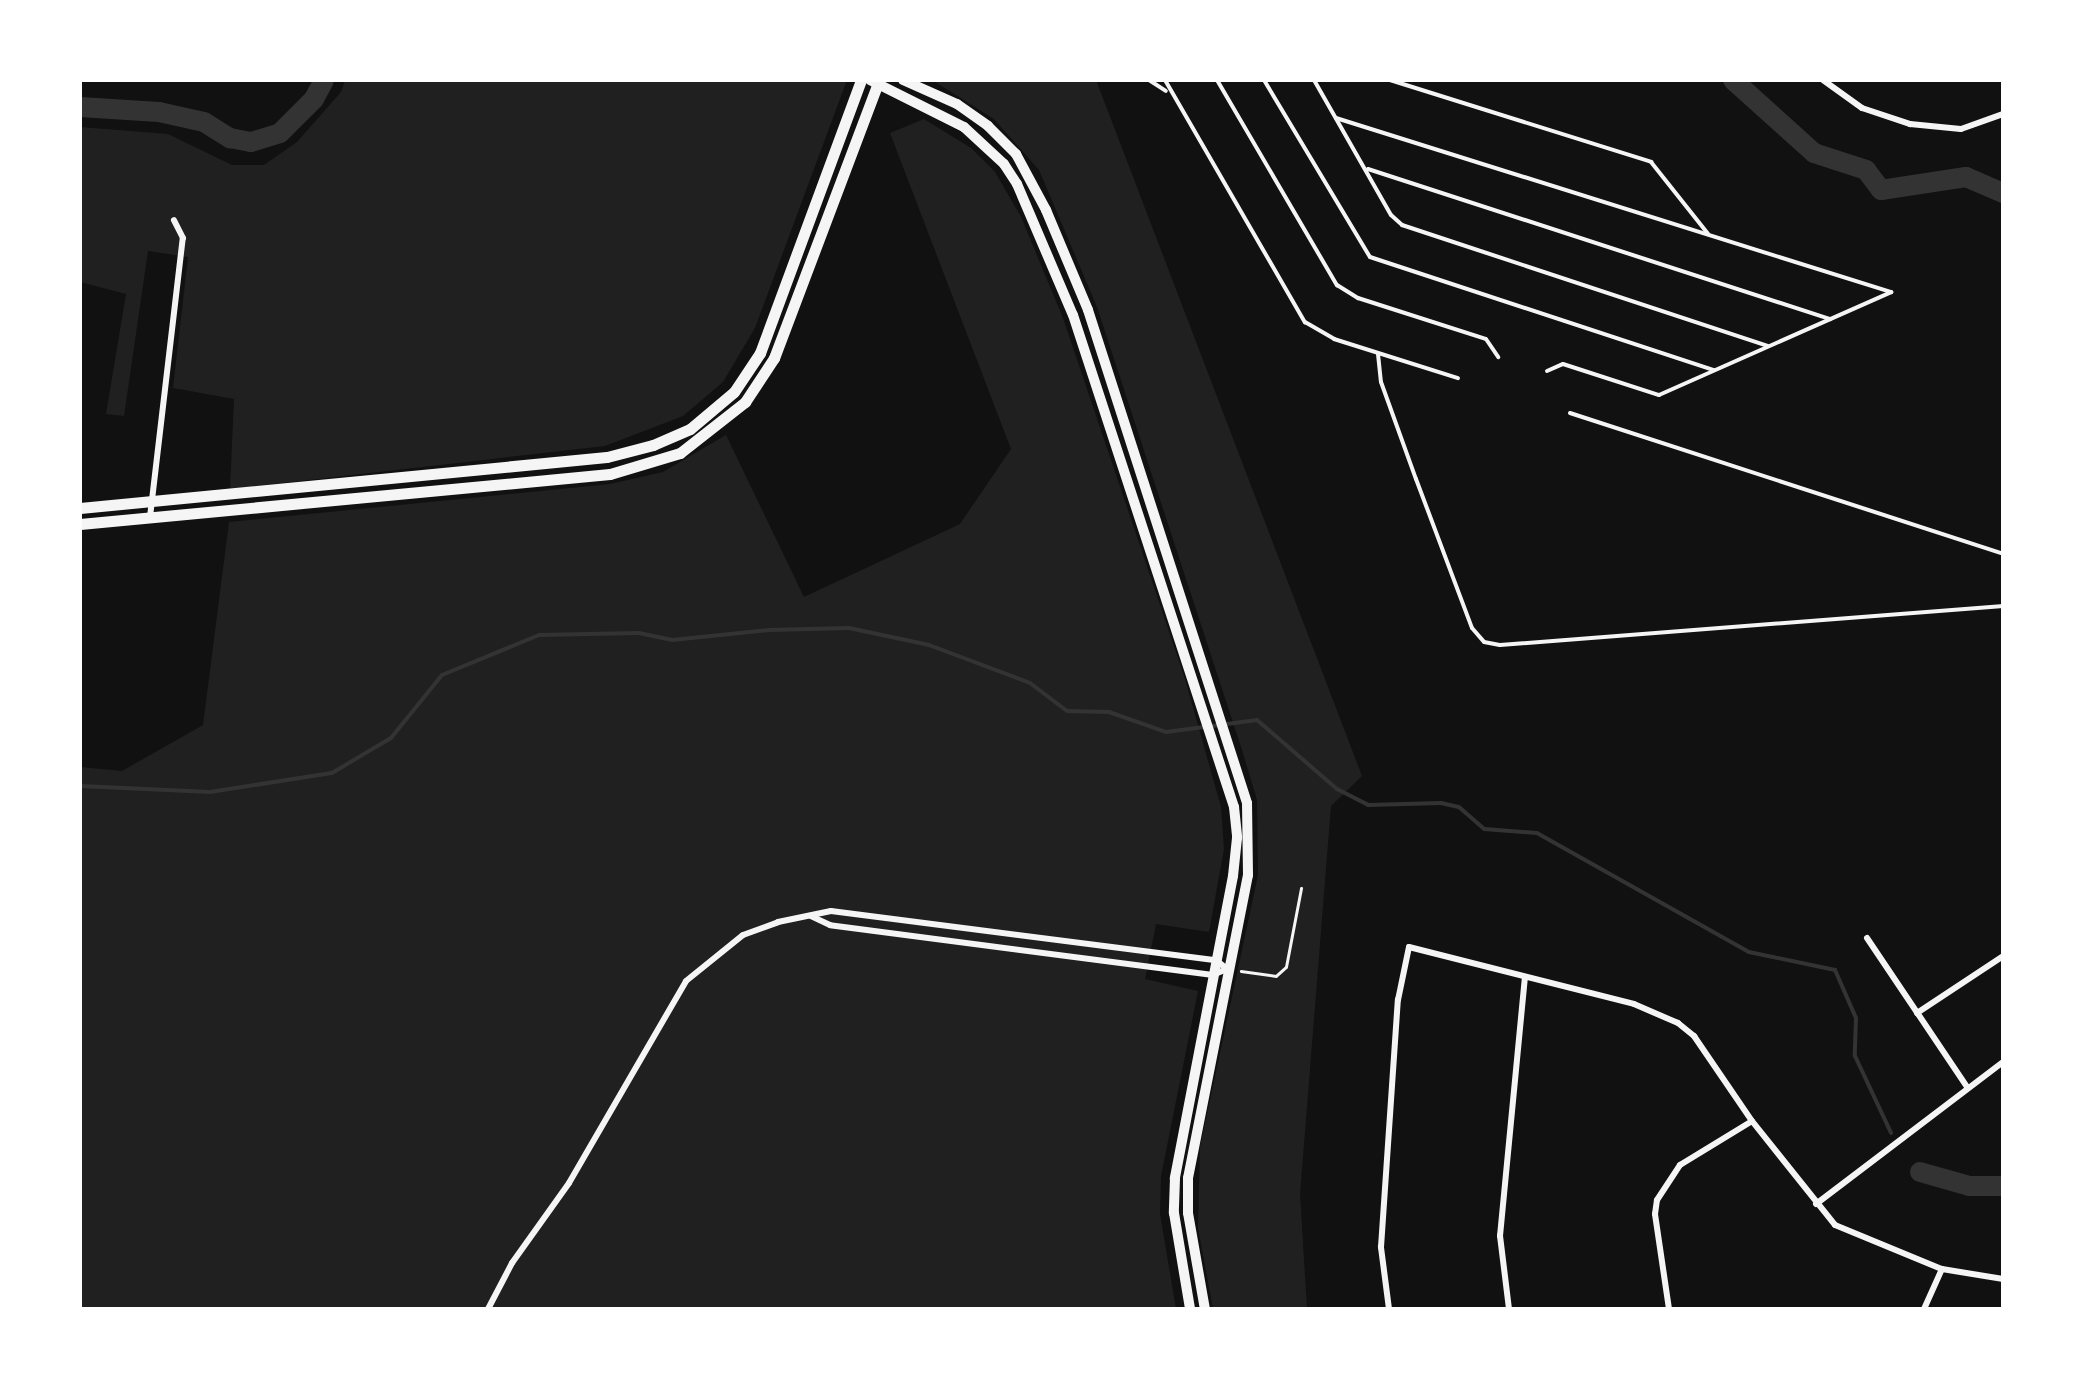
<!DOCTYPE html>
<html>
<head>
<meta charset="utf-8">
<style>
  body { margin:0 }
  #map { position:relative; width:2083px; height:1389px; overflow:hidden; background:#111; font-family:Jost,sans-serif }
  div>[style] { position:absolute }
  .green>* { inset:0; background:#202020 }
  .stream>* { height:4px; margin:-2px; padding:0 2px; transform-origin:2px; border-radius:2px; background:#333 }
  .river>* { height:20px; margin:-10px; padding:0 10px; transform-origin:10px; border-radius:10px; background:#333 }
  .path>* { height:2.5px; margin:-1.25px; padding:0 1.25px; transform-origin:1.25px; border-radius:1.25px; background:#f5f5f5 }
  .service>* { height:4px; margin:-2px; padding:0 2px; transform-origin:2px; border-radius:2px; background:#f5f5f5 }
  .minor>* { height:6px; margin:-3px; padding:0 3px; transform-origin:3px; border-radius:3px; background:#f5f5f5 }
  .secondary>* { height:10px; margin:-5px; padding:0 5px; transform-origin:5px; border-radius:5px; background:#f5f5f5 }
  .trunk>* { height:11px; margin:-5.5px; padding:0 5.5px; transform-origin:5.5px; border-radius:5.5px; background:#f5f5f5 }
  span { translate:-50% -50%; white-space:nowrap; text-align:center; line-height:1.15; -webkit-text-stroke:8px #fff; paint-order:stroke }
  .frame { position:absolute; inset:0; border:82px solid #fff; pointer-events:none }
</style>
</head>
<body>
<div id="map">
  <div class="green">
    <div style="clip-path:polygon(345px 80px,847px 80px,755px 328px,723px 382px,683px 416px,605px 446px,230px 489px,234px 399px,173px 388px,188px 257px,148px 251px,124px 416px,106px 414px,126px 294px,80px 282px,80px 127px,168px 134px,232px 165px,264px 165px,297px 142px,341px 92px)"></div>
    <div style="clip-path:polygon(932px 80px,1096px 80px,1362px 776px,1331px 806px,1300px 1194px,1307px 1309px,1213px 1309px,1198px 1228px,1200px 1147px,1258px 875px,1257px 800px,1242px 750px,1097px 307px,1039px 170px,994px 119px)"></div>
    <div style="clip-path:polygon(924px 119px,971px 148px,995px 172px,1021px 217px,1063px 318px,1185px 679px,1221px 807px,1224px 849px,1209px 932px,1156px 924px,1145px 979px,1198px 991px,1161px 1176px,1160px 1214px,1176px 1309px,80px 1309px,80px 767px,122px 771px,203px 725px,229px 522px,610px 484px,663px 472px,726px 435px,804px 597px,960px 524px,1011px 449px,890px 133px)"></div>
  </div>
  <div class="stream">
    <div style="left:80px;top:786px;width:130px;rotate:2.6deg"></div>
    <div style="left:210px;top:792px;width:123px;rotate:-8.9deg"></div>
    <div style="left:332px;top:773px;width:69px;rotate:-30.7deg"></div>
    <div style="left:391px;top:738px;width:81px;rotate:-51deg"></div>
    <div style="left:442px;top:675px;width:105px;rotate:-22.4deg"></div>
    <div style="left:539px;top:635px;width:100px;rotate:-1.1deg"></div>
    <div style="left:639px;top:633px;width:34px;rotate:12deg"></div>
    <div style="left:672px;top:640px;width:98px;rotate:-5.9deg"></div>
    <div style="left:769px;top:630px;width:80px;rotate:-1.4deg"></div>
    <div style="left:849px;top:628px;width:82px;rotate:12deg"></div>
    <div style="left:929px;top:645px;width:108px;rotate:20.6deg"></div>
    <div style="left:1030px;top:683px;width:46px;rotate:37.1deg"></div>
    <div style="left:1067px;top:711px;width:42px;rotate:1.4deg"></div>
    <div style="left:1109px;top:712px;width:60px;rotate:19.3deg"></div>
    <div style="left:1166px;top:732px;width:92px;rotate:-7.5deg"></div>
    <div style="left:1257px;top:720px;width:106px;rotate:40.8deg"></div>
    <div style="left:1337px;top:789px;width:35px;rotate:27deg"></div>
    <div style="left:1368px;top:805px;width:73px;rotate:-1.6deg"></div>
    <div style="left:1441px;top:803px;width:18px;rotate:13deg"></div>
    <div style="left:1459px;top:807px;width:33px;rotate:41deg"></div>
    <div style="left:1484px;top:829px;width:53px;rotate:4.3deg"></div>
    <div style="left:1537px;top:833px;width:243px;rotate:29.3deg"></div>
    <div style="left:1749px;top:952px;width:88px;rotate:11.8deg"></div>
    <div style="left:1835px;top:970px;width:52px;rotate:66.4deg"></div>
    <div style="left:1856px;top:1018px;width:38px;rotate:92deg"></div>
    <div style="left:1855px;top:1056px;width:85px;rotate:64.9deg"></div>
  </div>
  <div class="river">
    <div style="left:1733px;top:80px;width:109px;rotate:42deg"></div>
    <div style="left:1814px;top:153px;width:55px;rotate:18.1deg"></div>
    <div style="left:1866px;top:170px;width:25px;rotate:53deg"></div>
    <div style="left:1881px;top:190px;width:86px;rotate:-8.7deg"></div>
    <div style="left:1966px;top:177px;width:40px;rotate:23.4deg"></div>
    <div style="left:80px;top:107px;width:79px;rotate:3.6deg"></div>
    <div style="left:159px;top:112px;width:46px;rotate:12.5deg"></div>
    <div style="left:204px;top:122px;width:31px;rotate:32deg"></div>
    <div style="left:230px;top:138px;width:21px;rotate:11deg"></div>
    <div style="left:251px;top:142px;width:30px;rotate:-17deg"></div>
    <div style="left:280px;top:133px;width:48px;rotate:-45deg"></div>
    <div style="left:314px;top:99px;width:21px;rotate:-62deg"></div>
    <div style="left:1920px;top:1172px;width:51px;rotate:15.9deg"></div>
    <div style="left:1969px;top:1186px;width:34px"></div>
  </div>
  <div class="path">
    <div style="left:1241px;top:971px;width:35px;rotate:8deg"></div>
    <div style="left:1276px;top:976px;width:13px;rotate:-42deg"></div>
    <div style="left:1286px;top:967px;width:80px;rotate:-79.2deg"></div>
  </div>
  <div class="service">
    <div style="left:1149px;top:80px;width:20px;rotate:33deg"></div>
    <div style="left:1165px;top:80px;width:280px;rotate:60deg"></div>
    <div style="left:1305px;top:322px;width:34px;rotate:30deg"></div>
    <div style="left:1334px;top:339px;width:130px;rotate:17.5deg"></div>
    <div style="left:1217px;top:80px;width:238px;rotate:59.7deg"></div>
    <div style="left:1337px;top:285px;width:25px;rotate:32deg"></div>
    <div style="left:1358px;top:298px;width:134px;rotate:17.8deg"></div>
    <div style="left:1486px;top:339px;width:22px;rotate:56deg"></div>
    <div style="left:1264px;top:80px;width:206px;rotate:59.1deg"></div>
    <div style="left:1370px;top:257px;width:362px;rotate:18.2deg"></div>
    <div style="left:1314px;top:80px;width:155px;rotate:60.3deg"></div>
    <div style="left:1391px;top:215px;width:15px;rotate:42deg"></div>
    <div style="left:1402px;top:225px;width:385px;rotate:18.3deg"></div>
    <div style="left:1390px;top:80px;width:274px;rotate:17.4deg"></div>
    <div style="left:1651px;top:162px;width:92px;rotate:51.6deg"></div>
    <div style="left:1336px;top:118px;width:582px;rotate:17.41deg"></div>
    <div style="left:1368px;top:169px;width:486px;rotate:18deg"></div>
    <div style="left:1378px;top:354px;width:28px;rotate:84deg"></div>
    <div style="left:1381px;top:382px;width:103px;rotate:70.2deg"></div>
    <div style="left:1416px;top:479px;width:159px;rotate:69.4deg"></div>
    <div style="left:1472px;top:628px;width:18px;rotate:49deg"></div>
    <div style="left:1484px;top:642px;width:16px;rotate:11deg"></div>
    <div style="left:1500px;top:645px;width:505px;rotate:-4.43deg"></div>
    <div style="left:1547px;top:371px;width:17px;rotate:-24deg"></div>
    <div style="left:1563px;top:364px;width:101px;rotate:17.9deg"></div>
    <div style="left:1659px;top:395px;width:254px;rotate:-23.9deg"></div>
    <div style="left:1570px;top:413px;width:455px;rotate:18deg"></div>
  </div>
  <div class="minor">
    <div style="left:1823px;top:80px;width:48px;rotate:35.7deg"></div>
    <div style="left:1862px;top:108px;width:51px;rotate:18.4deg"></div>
    <div style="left:1910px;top:124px;width:51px;rotate:5.6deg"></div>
    <div style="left:1961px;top:129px;width:45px;rotate:-19.7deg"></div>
    <div style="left:150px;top:517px;width:281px;rotate:-83.3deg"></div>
    <div style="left:183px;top:238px;width:20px;rotate:-117deg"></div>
    <div style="left:1867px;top:938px;width:179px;rotate:56.1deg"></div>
    <div style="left:1917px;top:1013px;width:103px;rotate:-33.5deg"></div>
    <div style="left:1816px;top:1204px;width:235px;rotate:-37.2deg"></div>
    <div style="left:488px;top:1309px;width:52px;rotate:-62.4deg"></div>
    <div style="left:512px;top:1263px;width:98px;rotate:-54.5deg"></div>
    <div style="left:569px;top:1183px;width:233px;rotate:-59.9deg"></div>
    <div style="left:686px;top:981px;width:73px;rotate:-38.9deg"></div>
    <div style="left:743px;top:935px;width:37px;rotate:-20deg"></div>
    <div style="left:778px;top:922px;width:54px;rotate:-11.7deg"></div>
    <div style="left:831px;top:911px;width:388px;rotate:7.3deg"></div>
    <div style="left:1216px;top:960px;width:14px;rotate:39deg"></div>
    <div style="left:1227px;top:969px;width:15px;rotate:157deg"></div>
    <div style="left:1213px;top:975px;width:386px;rotate:-172.6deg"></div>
    <div style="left:830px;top:925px;width:21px;rotate:-155deg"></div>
    <div style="left:1389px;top:1309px;width:63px;rotate:-97.4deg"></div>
    <div style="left:1381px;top:1247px;width:248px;rotate:-86.1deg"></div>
    <div style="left:1398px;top:1000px;width:54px;rotate:-78.3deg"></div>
    <div style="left:1409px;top:947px;width:232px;rotate:14.2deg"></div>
    <div style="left:1634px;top:1004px;width:48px;rotate:23.4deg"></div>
    <div style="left:1678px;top:1023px;width:21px;rotate:39deg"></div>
    <div style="left:1694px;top:1036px;width:103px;rotate:55.7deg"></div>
    <div style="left:1752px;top:1121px;width:133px;rotate:51.4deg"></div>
    <div style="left:1835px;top:1225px;width:116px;rotate:22.4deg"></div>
    <div style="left:1942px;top:1269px;width:62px;rotate:9.3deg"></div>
    <div style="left:1509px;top:1309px;width:74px;rotate:-97deg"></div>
    <div style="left:1500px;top:1236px;width:260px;rotate:-84.5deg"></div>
    <div style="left:1669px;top:1309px;width:96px;rotate:-98.4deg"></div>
    <div style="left:1655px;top:1214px;width:14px;rotate:-82deg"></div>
    <div style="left:1657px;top:1200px;width:42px;rotate:-56.7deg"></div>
    <div style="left:1680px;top:1165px;width:84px;rotate:-31.4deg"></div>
    <div style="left:1924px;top:1309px;width:44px;rotate:-65.8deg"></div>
  </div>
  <div class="secondary">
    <div style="left:870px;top:80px;width:105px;rotate:26.6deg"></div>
    <div style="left:964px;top:127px;width:54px;rotate:42.8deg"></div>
    <div style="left:1004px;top:164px;width:24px;rotate:57deg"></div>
    <div style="left:1017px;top:184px;width:142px;rotate:66.9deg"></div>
    <div style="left:1073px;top:315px;width:518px;rotate:71.88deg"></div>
    <div style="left:1234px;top:807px;width:31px;rotate:84deg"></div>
    <div style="left:1237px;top:838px;width:38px;rotate:96deg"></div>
    <div style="left:1233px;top:876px;width:308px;rotate:100.9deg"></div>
    <div style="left:1175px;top:1178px;width:35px;rotate:92deg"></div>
    <div style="left:1174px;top:1213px;width:97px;rotate:80.5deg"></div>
    <div style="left:903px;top:80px;width:59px;rotate:24deg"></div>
    <div style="left:957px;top:104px;width:38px;rotate:35deg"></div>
    <div style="left:988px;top:126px;width:40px;rotate:45deg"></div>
    <div style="left:1016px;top:154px;width:64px;rotate:61.8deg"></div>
    <div style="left:1046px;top:210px;width:108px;rotate:67.2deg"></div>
    <div style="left:1088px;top:310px;width:518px;rotate:72.12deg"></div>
    <div style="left:1247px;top:803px;width:72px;rotate:89.2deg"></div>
    <div style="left:1248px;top:875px;width:309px;rotate:101.2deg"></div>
    <div style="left:1188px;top:1178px;width:35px;rotate:90deg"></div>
    <div style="left:1188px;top:1213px;width:97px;rotate:80deg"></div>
  </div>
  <div class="trunk">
    <div style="left:80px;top:508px;width:529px;rotate:-5.53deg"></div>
    <div style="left:607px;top:457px;width:48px;rotate:-14.6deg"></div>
    <div style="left:653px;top:445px;width:40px;rotate:-23.4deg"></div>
    <div style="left:690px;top:429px;width:57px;rotate:-40.1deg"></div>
    <div style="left:734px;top:392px;width:47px;rotate:-56.3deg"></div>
    <div style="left:760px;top:353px;width:291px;rotate:-69.7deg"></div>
    <div style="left:80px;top:524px;width:532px;rotate:-5.39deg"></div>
    <div style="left:610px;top:474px;width:73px;rotate:-16.7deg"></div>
    <div style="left:680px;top:453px;width:83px;rotate:-38.1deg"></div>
    <div style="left:745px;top:402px;width:53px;rotate:-56.6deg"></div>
    <div style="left:774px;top:358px;width:297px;rotate:-69.3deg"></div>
  </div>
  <div class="frame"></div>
</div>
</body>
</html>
